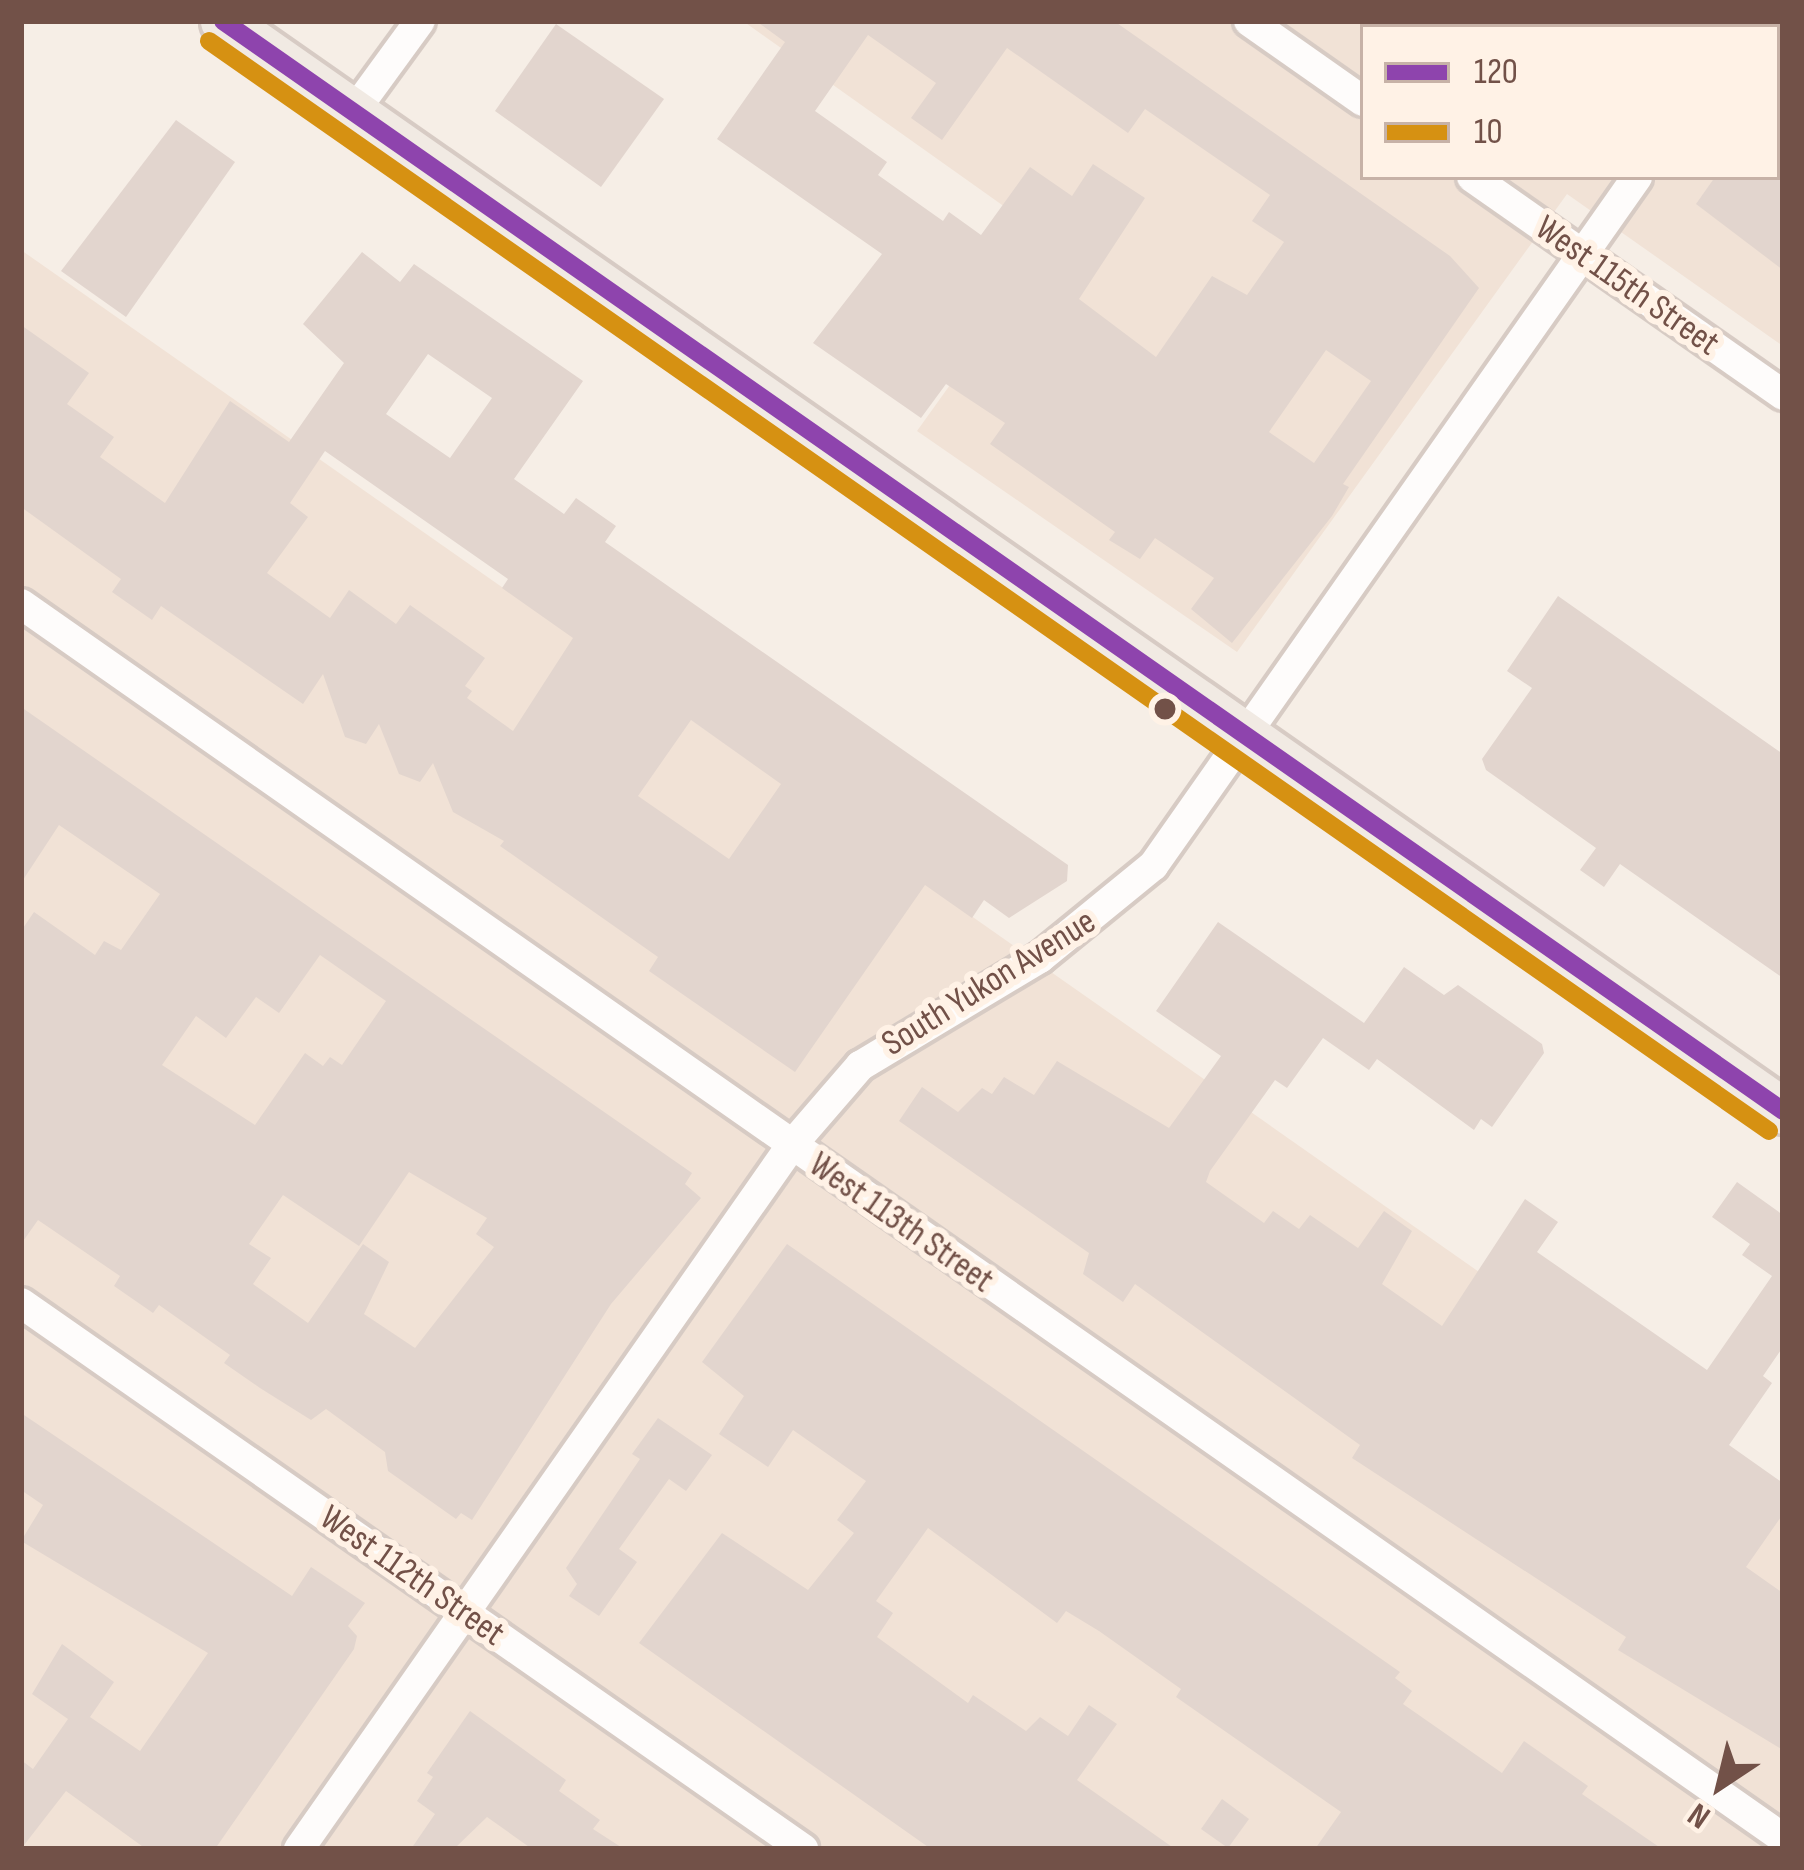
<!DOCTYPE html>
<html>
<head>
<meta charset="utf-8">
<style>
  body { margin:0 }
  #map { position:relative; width:1804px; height:1870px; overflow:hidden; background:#f6eee6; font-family:"Sofia Sans Condensed",sans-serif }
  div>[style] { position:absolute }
  .residential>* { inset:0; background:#f1e2d6 }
  .building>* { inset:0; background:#e2d5ce }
  .roads { filter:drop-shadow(3px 0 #d7cbc4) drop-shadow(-3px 0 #d7cbc4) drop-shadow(0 3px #d7cbc4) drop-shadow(0 -3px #d7cbc4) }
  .street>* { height:30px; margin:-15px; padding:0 15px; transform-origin:15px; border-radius:15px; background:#fefcfb }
  .primary>* { height:45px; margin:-22.5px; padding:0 22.5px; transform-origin:22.5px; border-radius:22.5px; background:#f1eae3 }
  .bus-1>* { height:18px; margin:-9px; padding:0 9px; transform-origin:9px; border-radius:9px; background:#8e44ad }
  .bus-2>* { height:18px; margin:-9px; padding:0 9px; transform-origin:9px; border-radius:9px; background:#d69112 }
  .dots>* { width:33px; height:33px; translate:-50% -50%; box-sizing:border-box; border:6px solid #fff2e6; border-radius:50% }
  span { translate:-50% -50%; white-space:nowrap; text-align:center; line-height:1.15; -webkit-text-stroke:12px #fff2e6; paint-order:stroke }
  .street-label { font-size:36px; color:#725148 }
  .frame { position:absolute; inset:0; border:24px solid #725148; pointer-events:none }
  .legend { position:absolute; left:1360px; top:24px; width:420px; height:156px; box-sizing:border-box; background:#fff2e6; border:3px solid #c7b2a7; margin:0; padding:15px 21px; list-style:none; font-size:36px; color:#725148 }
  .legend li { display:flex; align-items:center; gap:24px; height:60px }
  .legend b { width:60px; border:3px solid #c7b2a7 }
  .north { position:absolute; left:1660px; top:1726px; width:120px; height:120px; -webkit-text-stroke:9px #fff2e6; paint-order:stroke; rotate:215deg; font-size:33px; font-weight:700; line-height:48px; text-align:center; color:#725148 }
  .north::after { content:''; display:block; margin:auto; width:42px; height:54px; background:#725148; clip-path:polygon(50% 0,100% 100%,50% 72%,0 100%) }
</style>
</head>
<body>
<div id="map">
  <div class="residential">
    <div style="clip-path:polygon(evenodd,743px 21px,1783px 21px,1783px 346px,1567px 194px,1237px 652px,917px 431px,1053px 241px,743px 21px,1363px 27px,1777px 27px,1777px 177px,1363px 177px,1363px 27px)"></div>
    <div style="clip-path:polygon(21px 250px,1783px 1485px,1783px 1849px,21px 1849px)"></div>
  </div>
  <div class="building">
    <div style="clip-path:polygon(evenodd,756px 21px,1114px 21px,1450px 256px,1479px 288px,1343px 484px,1349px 487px,1332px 516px,1232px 643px,1191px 609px,1214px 578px,1155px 538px,1140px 559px,1109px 540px,1115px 532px,990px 444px,1005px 423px,946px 384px,921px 418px,813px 343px,882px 254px,717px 139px,785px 42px,756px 21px,868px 35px,936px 83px,911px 118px,942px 140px,1007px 48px,1128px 133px,1145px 109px,1270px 195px,1252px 221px,1284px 242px,1247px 295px,1212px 276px,1156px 357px,1079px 299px,1145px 198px,1093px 164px,1072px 196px,1030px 167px,981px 235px,949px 212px,943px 221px,878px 175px,887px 162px,815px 111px,868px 35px,756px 21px,1326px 350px,1371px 381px,1314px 463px,1269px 432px,1326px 350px)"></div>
    <div style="clip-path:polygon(556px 24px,664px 99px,601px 187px,495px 111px)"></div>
    <div style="clip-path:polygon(176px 120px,235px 162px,126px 317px,61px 271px)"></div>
    <div style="clip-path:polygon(1715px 177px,1783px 177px,1783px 270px,1696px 204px)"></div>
    <div style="clip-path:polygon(evenodd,362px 252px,400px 282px,414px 264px,583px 381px,514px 479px,564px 514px,576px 498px,616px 526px,605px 542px,1068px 865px,1067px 881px,1009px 918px,984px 900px,972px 918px,925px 885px,795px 1072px,649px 971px,658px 957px,500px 846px,504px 841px,453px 812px,433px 763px,420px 782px,399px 774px,379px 724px,366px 744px,345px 737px,323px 674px,303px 704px,161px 606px,152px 620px,112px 592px,121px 579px,21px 507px,21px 325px,89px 373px,67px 404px,114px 437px,100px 457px,165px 503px,230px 401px,289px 442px,344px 363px,303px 324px,362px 252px,428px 354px,492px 398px,450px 458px,386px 414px,428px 354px,362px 252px,325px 451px,508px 579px,502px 588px,573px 638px,513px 731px,467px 698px,472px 691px,465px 686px,485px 658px,410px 605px,396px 624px,349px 590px,330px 618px,267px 573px,308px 517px,290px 503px,325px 451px,362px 252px,691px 720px,781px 784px,729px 859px,638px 796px,691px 720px)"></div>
    <div style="clip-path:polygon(1558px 596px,1783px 754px,1783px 978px,1620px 864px,1604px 887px,1580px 870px,1596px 848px,1486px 770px,1482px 759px,1532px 688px,1507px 671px)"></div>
    <div style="clip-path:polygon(evenodd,21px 707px,692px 1173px,685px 1184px,701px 1198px,611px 1304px,472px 1520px,461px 1513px,456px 1519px,388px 1471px,385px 1452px,326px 1409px,311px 1420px,260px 1388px,224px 1363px,230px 1355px,159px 1305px,153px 1313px,114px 1286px,120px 1276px,38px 1220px,21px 1244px,21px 931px,34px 912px,95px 955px,104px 941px,121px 950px,160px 894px,59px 825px,21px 883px,21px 707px,320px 955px,386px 1001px,342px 1065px,330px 1057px,323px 1066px,305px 1053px,255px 1125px,162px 1065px,196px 1016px,226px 1038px,256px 997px,279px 1013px,320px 955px,21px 707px,409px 1172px,487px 1218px,476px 1234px,494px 1247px,415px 1348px,364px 1314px,389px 1262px,363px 1244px,308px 1323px,253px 1284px,271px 1258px,249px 1244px,283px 1195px,359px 1246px,409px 1172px)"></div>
    <div style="clip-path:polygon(1218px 922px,1364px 1023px,1404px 967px,1444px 995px,1458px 985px,1542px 1044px,1544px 1053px,1492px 1127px,1481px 1119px,1474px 1130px,1377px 1059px,1369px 1070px,1323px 1038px,1287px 1088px,1275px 1080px,1210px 1171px,1206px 1182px,1264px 1223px,1273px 1211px,1299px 1229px,1310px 1215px,1358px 1248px,1384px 1211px,1412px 1231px,1382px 1284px,1442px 1326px,1525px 1199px,1558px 1222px,1537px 1252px,1707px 1370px,1772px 1276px,1742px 1255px,1750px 1244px,1712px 1217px,1737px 1182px,1783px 1215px,1783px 1347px,1763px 1376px,1772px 1383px,1729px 1445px,1783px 1483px,1783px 1514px,1746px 1567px,1783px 1593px,1783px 1750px,1618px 1650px,1626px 1637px,1352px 1458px,1360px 1445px,1135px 1284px,1123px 1302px,1083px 1274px,1089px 1253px,899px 1121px,922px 1087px,958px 1112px,982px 1088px,992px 1094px,1004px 1077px,1034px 1095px,1057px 1061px,1169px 1128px,1221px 1056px,1156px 1011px)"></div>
    <div style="clip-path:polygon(787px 1244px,1400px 1672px,1395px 1678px,1412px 1691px,1403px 1704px,1502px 1773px,1524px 1741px,1588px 1786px,1582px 1794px,1662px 1849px,1315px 1849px,1341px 1812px,1176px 1697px,1181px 1689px,1099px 1631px,1066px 1611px,1057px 1623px,928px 1528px,876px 1601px,893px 1613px,877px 1637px,968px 1703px,973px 1695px,1026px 1731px,1040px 1717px,1068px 1736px,1089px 1705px,1117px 1724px,1077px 1780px,1175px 1849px,931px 1849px,639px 1643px,722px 1533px,808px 1590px,854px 1533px,837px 1520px,866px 1481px,793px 1430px,768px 1467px,719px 1434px,744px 1396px,702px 1362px)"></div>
    <div style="clip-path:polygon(21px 1413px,292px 1596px,311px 1567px,365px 1603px,348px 1626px,357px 1636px,354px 1649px,215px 1849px,146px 1849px,66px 1791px,21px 1849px,21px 1760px,33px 1769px,68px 1719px,32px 1694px,62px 1644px,114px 1682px,90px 1717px,140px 1751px,208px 1653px,21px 1541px,43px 1505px,21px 1490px)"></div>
    <div style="clip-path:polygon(658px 1418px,712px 1455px,686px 1491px,669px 1479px,619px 1549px,637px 1562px,599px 1616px,569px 1596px,577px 1584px,566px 1568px,640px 1459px,632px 1454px)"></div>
    <div style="clip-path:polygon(470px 1711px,566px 1780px,559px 1791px,600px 1820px,593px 1829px,624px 1849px,532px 1849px,487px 1817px,454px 1849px,411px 1849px,435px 1814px,417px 1801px,433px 1777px,427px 1773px)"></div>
    <div style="clip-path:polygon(1222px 1799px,1249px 1819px,1228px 1848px,1201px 1829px)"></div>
  </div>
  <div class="roads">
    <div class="street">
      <div style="left:1249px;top:21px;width:139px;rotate:35.1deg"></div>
      <div style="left:1742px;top:27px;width:7px;rotate:-56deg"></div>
      <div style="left:355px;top:110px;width:110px;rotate:-53.9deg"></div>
      <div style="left:1472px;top:177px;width:380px;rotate:35deg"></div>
      <div style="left:21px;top:604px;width:2151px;rotate:35.01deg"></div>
      <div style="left:21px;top:1303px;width:954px;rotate:34.92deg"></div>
      <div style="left:299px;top:1849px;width:858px;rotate:-55.01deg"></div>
      <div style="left:791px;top:1146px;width:106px;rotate:-49.2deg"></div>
      <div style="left:860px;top:1066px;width:210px;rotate:-31deg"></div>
      <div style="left:1040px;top:958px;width:146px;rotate:-39.2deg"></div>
      <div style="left:1153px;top:866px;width:842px;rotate:-54.91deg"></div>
    </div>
    <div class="primary">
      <div style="left:223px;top:21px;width:1903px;rotate:34.94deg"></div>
    </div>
  </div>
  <div class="bus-1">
    <div style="left:223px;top:21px;width:1903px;rotate:34.94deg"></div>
  </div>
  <div class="bus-2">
    <div style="left:209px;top:41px;width:1903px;rotate:34.94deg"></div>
  </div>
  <div class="dots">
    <div style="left:1165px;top:709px;background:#725148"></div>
  </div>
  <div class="street-label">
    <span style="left:1627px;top:286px;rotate:35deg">West 115th Street</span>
    <span style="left:989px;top:983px;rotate:-32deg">South Yukon Avenue</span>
    <span style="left:901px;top:1223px;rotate:35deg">West 113th Street</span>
    <span style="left:412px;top:1576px;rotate:35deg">West 112th Street</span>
  </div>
  <div class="frame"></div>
  <ul class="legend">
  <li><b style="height:15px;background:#8e44ad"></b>120</li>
  <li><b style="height:15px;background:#d69112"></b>10</li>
  </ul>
  <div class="north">N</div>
</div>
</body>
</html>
